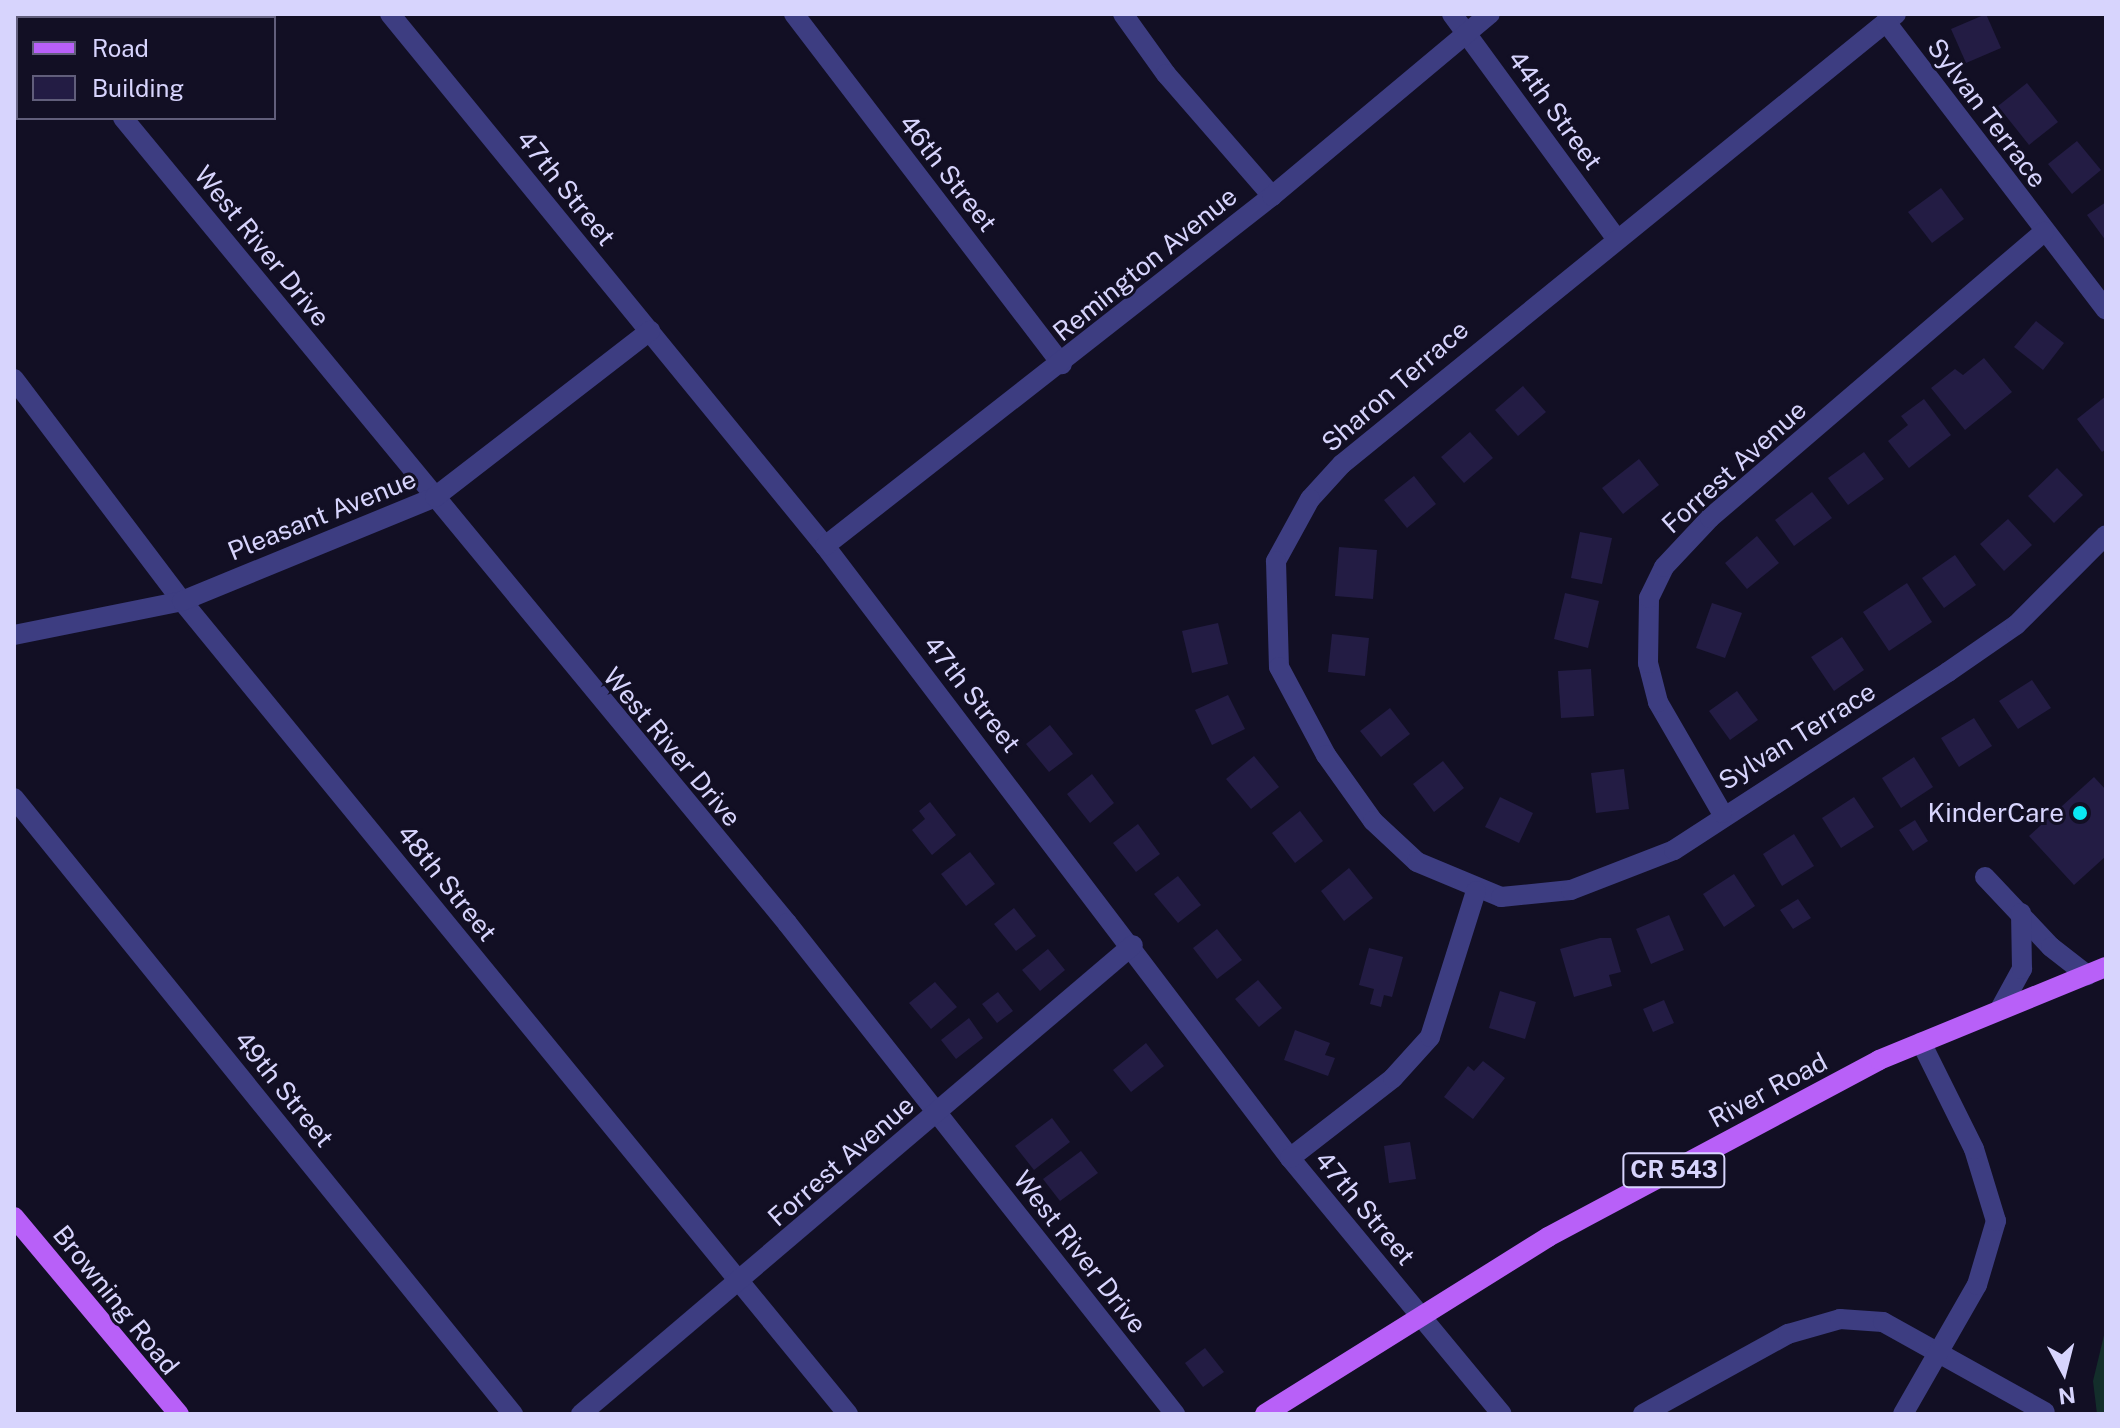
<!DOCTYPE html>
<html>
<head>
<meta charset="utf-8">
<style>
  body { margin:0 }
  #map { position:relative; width:2120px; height:1428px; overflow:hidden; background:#120f24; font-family:"Public Sans",sans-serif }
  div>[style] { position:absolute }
  .green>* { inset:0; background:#132e2b }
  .building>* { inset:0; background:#231c44 }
  .minor>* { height:20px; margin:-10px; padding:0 10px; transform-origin:10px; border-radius:10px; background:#3d3d81 }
  .major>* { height:20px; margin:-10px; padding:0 10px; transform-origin:10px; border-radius:10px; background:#b860f8 }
  .dots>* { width:22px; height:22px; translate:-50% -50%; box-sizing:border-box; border:4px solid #120f24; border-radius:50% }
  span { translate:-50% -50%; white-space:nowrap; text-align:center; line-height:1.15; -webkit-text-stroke:6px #120f24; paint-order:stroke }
  .shield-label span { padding:2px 6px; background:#120f24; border:2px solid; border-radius:6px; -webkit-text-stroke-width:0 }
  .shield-label { font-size:24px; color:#d7d4fd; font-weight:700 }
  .street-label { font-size:26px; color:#d7d4fd }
  .poi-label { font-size:26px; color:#d7d4fd }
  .right { translate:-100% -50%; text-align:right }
  .frame { position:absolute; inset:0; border:16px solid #d7d4fd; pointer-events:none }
  .legend { position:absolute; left:16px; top:16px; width:260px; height:104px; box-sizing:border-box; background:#120f24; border:2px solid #615e7b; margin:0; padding:10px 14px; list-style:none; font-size:24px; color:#d7d4fd }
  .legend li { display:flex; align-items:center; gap:16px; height:40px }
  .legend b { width:40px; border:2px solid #615e7b }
  .north { position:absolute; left:2024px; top:1332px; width:80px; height:80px; -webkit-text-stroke:6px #120f24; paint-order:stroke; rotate:173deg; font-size:22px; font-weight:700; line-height:32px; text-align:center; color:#d7d4fd }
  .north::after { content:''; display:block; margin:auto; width:28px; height:36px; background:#d7d4fd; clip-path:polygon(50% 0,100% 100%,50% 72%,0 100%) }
</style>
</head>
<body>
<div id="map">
  <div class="green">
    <div style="clip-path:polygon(2106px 1327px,2106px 1414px,2097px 1414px,2093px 1381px)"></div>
  </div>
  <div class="building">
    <div style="clip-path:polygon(1986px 14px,2001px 48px,1966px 63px,1951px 29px)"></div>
    <div style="clip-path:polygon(2027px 83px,2058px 122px,2029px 145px,1998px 106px)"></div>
    <div style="clip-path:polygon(2077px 141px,2101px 170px,2072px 194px,2048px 164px)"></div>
    <div style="clip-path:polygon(1941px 188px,1964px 219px,1932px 243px,1908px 212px)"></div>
    <div style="clip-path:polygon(2106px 202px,2106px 241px,2087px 215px)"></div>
    <div style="clip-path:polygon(2036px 321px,2064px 343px,2043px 370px,2014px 347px)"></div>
    <div style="clip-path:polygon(1984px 358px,2012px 392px,1965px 430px,1931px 388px,1955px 369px,1963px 375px)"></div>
    <div style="clip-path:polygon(1523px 386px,1546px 412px,1518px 436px,1495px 410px)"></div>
    <div style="clip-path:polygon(2106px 396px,2106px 449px,2102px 452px,2077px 419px)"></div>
    <div style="clip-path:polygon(1924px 399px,1951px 435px,1909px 468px,1888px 441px,1908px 425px,1901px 416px)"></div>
    <div style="clip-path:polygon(1470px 432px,1493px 458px,1464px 483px,1441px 457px)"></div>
    <div style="clip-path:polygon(1864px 452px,1884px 479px,1848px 505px,1828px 478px)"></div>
    <div style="clip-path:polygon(1639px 459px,1659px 485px,1623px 514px,1602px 488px)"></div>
    <div style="clip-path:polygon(2057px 468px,2083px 495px,2054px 523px,2028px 496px)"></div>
    <div style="clip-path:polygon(1414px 476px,1436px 504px,1407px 528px,1384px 500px)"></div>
    <div style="clip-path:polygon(1812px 492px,1832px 518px,1794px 546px,1775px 520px)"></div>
    <div style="clip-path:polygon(2008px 519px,2032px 545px,2004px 571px,1980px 544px)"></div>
    <div style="clip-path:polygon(1580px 532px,1612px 538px,1602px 584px,1571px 578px)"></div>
    <div style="clip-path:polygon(1757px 536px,1779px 563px,1747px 589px,1725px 563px)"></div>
    <div style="clip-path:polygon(1339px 547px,1377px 550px,1373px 599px,1335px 596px)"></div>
    <div style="clip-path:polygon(1955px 555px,1976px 585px,1944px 608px,1922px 578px)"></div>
    <div style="clip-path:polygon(1907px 583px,1932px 622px,1889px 651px,1863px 612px)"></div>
    <div style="clip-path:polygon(1565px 593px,1599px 601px,1588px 648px,1554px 639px)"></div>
    <div style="clip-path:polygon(1712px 603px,1742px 613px,1725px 658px,1696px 648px)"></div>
    <div style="clip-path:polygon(1218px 623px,1228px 664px,1192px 673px,1182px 631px)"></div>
    <div style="clip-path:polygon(1332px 634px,1369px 638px,1365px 676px,1328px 672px)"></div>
    <div style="clip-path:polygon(1842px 637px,1864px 670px,1834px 691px,1811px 657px)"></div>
    <div style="clip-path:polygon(1591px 669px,1594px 716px,1561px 718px,1558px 671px)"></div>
    <div style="clip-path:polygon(2032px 680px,2051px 708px,2018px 729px,1999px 701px)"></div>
    <div style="clip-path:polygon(1737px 691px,1758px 720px,1730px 740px,1709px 711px)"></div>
    <div style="clip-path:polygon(1228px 695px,1245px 729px,1212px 745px,1195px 710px)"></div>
    <div style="clip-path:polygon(1390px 708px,1410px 734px,1381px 757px,1360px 731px)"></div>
    <div style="clip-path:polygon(1974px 718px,1992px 746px,1959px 767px,1941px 738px)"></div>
    <div style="clip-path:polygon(1050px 725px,1073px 754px,1049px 772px,1026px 744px)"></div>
    <div style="clip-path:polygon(1254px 756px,1279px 787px,1251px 809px,1226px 779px)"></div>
    <div style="clip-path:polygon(1914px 757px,1933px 787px,1901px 808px,1882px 778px)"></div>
    <div style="clip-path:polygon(1443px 761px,1464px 788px,1434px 812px,1413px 784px)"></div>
    <div style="clip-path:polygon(1624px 769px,1629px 809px,1596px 813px,1591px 773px)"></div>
    <div style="clip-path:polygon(1092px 774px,1114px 803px,1090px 823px,1067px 794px)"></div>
    <div style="clip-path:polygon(2094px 777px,2106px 790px,2106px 856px,2074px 885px,2029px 836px)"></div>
    <div style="clip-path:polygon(1500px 797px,1533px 813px,1519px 843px,1485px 827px)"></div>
    <div style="clip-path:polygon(1854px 797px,1874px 827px,1841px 848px,1822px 818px)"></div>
    <div style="clip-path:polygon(930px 802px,956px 835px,932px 855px,912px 830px,925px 819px,919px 811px)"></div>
    <div style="clip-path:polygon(1300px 811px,1323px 841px,1295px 863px,1272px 833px)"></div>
    <div style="clip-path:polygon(1915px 820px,1928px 841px,1913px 851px,1899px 830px)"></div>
    <div style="clip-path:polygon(1138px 824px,1160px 854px,1136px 872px,1113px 843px)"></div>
    <div style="clip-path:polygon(1794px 834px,1814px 866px,1782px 886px,1763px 854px)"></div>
    <div style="clip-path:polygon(970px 852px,995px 884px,966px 906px,941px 874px)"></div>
    <div style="clip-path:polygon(1349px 868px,1373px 898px,1344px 921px,1321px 891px)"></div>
    <div style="clip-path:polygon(1734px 874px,1755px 906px,1724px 927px,1703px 894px)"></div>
    <div style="clip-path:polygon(1178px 876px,1201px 905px,1178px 923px,1154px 894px)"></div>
    <div style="clip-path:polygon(1798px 899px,1811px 918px,1793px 929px,1780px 910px)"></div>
    <div style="clip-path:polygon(1014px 908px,1036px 936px,1016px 951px,994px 924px)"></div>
    <div style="clip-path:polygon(1669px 915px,1684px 950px,1651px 964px,1636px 929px)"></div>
    <div style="clip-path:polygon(1217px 929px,1242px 960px,1217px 979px,1193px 948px)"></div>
    <div style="clip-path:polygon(1600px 938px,1611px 938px,1621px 972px,1609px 975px,1612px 986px,1574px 997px,1560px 949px)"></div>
    <div style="clip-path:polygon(1369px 948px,1403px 957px,1392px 997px,1384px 995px,1381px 1007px,1370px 1004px,1374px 989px,1359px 985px)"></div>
    <div style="clip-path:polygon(1048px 949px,1065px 970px,1040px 991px,1022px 970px)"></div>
    <div style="clip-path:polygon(1258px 980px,1282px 1008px,1259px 1027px,1235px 999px)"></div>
    <div style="clip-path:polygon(935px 982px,957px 1007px,931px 1029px,909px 1003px)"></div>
    <div style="clip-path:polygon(1500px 991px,1536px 1002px,1525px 1039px,1489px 1028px)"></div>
    <div style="clip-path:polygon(998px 992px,1013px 1011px,997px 1023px,982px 1004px)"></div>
    <div style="clip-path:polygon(1664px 1000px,1674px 1023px,1653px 1032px,1643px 1009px)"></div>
    <div style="clip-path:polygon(969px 1018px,983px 1038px,956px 1059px,941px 1040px)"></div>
    <div style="clip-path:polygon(1295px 1030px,1330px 1043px,1325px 1055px,1335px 1058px,1328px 1076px,1284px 1060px)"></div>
    <div style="clip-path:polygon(1146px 1043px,1164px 1066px,1131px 1092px,1113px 1070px)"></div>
    <div style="clip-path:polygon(1483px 1061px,1505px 1078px,1473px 1119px,1444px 1097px,1468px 1066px,1474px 1071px)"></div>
    <div style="clip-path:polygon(1052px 1118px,1070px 1142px,1034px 1170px,1015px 1146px)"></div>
    <div style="clip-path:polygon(1410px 1142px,1416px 1179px,1389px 1183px,1384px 1146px)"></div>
    <div style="clip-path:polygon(1081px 1151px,1098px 1173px,1060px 1201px,1043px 1179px)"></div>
    <div style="clip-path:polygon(1205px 1348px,1224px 1372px,1203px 1387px,1185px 1363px)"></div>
  </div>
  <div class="minor">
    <div style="left:38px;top:14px;width:5px;rotate:53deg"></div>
    <div style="left:390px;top:14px;width:687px;rotate:50.73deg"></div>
    <div style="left:825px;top:546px;width:769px;rotate:52.77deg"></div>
    <div style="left:1290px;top:1158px;width:332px;rotate:50.4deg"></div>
    <div style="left:794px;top:14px;width:441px;rotate:52.6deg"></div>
    <div style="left:1123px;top:14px;width:74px;rotate:54.4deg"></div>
    <div style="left:1166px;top:74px;width:162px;rotate:49deg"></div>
    <div style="left:1452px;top:14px;width:276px;rotate:53.8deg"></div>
    <div style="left:1896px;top:14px;width:714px;rotate:140.91deg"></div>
    <div style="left:1342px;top:464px;width:47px;rotate:132.4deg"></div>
    <div style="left:1310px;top:499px;width:71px;rotate:118.7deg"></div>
    <div style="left:1276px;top:561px;width:106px;rotate:88.4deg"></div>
    <div style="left:1279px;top:667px;width:100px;rotate:61.9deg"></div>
    <div style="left:1326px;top:755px;width:81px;rotate:54.5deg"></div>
    <div style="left:1373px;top:821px;width:60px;rotate:43deg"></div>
    <div style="left:1417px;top:862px;width:91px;rotate:22.6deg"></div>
    <div style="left:1501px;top:897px;width:70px;rotate:-5.7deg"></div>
    <div style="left:1571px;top:890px;width:110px;rotate:-21.2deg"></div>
    <div style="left:1674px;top:850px;width:327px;rotate:-33deg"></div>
    <div style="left:1948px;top:672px;width:83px;rotate:-34.7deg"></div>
    <div style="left:2016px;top:625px;width:127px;rotate:-45deg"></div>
    <div style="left:1886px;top:22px;width:362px;rotate:52.6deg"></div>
    <div style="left:123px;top:118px;width:1044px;rotate:50.48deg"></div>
    <div style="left:787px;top:923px;width:626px;rotate:51.68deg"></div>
    <div style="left:14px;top:379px;width:278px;rotate:52.9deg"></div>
    <div style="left:182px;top:601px;width:1051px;rotate:50.68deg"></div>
    <div style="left:825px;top:546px;width:568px;rotate:-38.06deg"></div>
    <div style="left:1272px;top:196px;width:284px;rotate:-39.9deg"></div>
    <div style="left:14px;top:635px;width:171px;rotate:-11.4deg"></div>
    <div style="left:182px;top:601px;width:274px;rotate:-22.3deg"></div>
    <div style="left:435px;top:497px;width:272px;rotate:-37.7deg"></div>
    <div style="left:14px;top:798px;width:793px;rotate:50.99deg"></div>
    <div style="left:1722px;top:813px;width:128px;rotate:-120deg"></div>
    <div style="left:1658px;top:702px;width:40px;rotate:-104.4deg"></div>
    <div style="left:1648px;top:663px;width:65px;rotate:-89.1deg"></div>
    <div style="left:1649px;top:598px;width:34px;rotate:-64deg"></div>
    <div style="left:1664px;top:567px;width:67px;rotate:-46.8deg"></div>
    <div style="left:1710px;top:518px;width:440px;rotate:-40.6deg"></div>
    <div style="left:1985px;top:877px;width:96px;rotate:46.7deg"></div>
    <div style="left:2051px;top:947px;width:46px;rotate:37.9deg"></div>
    <div style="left:2000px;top:1009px;width:46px;rotate:-61.2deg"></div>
    <div style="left:2022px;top:969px;width:56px;rotate:-91deg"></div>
    <div style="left:1290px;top:1158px;width:130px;rotate:-37.8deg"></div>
    <div style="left:1393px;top:1078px;width:55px;rotate:-47.9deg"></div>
    <div style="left:1430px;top:1037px;width:153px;rotate:-72.5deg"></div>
    <div style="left:581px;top:1414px;width:724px;rotate:-40.35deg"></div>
    <div style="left:1643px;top:1414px;width:166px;rotate:-28.9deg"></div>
    <div style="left:1788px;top:1334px;width:54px;rotate:-16.1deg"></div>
    <div style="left:1840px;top:1319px;width:43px;rotate:4deg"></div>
    <div style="left:1883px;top:1322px;width:185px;rotate:29.1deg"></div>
    <div style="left:1903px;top:1414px;width:149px;rotate:-60.2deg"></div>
    <div style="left:1977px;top:1285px;width:67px;rotate:-73.5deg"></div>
    <div style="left:1996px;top:1221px;width:75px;rotate:-107deg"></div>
    <div style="left:1974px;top:1149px;width:119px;rotate:-116.4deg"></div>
  </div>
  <div class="major">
    <div style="left:14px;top:1217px;width:257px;rotate:50.1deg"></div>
    <div style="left:1265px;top:1414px;width:334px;rotate:-32deg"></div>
    <div style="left:1548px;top:1237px;width:375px;rotate:-28.1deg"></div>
    <div style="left:1879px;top:1060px;width:245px;rotate:-22.3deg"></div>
  </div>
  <div class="dots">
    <div style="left:2080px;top:813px;background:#0ae7f3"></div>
  </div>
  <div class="shield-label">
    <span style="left:1674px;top:1170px">CR 543</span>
  </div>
  <div class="street-label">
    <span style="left:1555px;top:110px;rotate:54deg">44th Street</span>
    <span style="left:1987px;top:113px;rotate:53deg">Sylvan Terrace</span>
    <span style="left:948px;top:173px;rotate:52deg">46th Street</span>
    <span style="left:566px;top:188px;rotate:51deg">47th Street</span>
    <span style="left:262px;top:246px;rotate:51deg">West River Drive</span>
    <span style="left:1145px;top:264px;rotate:-39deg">Remington Avenue</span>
    <span style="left:1395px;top:386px;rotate:-41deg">Sharon Terrace</span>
    <span style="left:1734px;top:467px;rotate:-42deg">Forrest Avenue</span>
    <span style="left:322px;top:515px;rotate:-22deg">Pleasant Avenue</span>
    <span style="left:972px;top:694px;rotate:52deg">47th Street</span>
    <span style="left:1797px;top:736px;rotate:-32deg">Sylvan Terrace</span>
    <span style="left:672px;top:747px;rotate:50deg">West River Drive</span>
    <span style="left:447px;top:883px;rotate:51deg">48th Street</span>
    <span style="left:284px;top:1089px;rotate:51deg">49th Street</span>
    <span style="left:1768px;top:1090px;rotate:-28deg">River Road</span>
    <span style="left:841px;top:1161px;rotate:-41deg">Forrest Avenue</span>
    <span style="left:1365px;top:1208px;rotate:50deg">47th Street</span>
    <span style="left:1080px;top:1252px;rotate:52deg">West River Drive</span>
    <span style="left:116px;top:1300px;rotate:51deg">Browning Road</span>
  </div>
  <div class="poi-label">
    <span class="right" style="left:2064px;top:813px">KinderCare</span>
  </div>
  <div class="frame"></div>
  <ul class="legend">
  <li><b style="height:10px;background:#b860f8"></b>Road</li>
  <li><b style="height:22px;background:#231c44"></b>Building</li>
  </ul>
  <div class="north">N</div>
</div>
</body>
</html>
